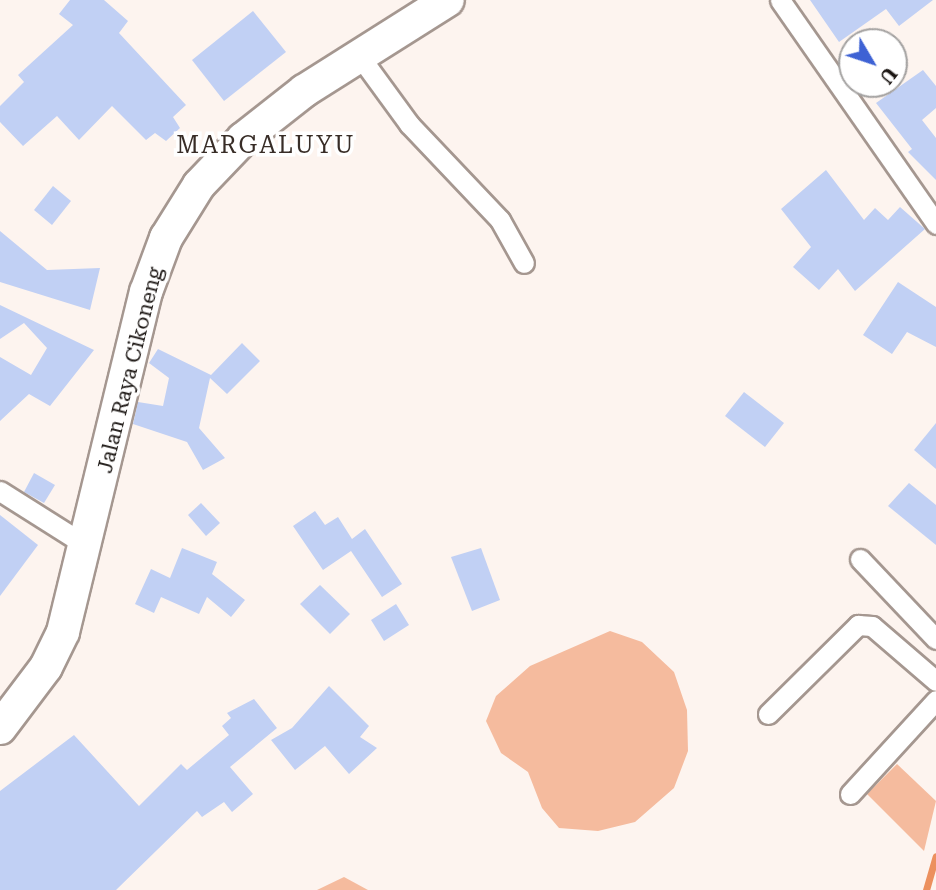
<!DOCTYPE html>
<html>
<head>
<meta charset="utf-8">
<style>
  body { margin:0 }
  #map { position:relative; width:936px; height:890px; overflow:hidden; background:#fdf4ef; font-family:"Roboto Serif",serif }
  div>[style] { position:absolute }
  .green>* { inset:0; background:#f5bb9e }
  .stream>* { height:7px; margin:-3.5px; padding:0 3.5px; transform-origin:3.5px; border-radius:3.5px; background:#ec905e }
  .building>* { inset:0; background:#c1d0f4 }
  .roads { filter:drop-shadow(2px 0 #a59790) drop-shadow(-2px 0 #a59790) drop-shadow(0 2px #a59790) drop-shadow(0 -2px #a59790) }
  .minor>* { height:19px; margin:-9.5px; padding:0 9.5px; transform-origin:9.5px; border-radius:9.5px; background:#fff }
  .trunk>* { height:32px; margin:-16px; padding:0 16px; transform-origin:16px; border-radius:16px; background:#fff }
  span { translate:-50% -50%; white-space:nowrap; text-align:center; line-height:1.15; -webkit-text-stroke:7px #fff; paint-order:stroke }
  .street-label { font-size:21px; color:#1c1714 }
  .quarter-label { font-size:24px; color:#382d27; letter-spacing:2px }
  .north { position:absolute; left:838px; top:28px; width:70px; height:70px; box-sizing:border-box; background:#fff; border:2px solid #a4a2a1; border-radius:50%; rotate:129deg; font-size:19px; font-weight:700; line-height:28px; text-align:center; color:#1c1714 }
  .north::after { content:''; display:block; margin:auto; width:24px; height:32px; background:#3e62d4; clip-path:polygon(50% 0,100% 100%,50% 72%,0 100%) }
</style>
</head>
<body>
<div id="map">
  <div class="green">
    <div style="clip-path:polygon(610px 631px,642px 642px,674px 672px,687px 710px,688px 751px,674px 788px,635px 822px,598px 831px,559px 828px,542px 808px,528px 772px,501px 753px,486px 721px,496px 696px,530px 666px)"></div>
    <div style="clip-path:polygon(897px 764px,936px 801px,924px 851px,867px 794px)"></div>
    <div style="clip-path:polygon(344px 877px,368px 890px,317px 890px)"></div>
  </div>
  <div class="stream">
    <div style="left:926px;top:890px;width:35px;rotate:-74deg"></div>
  </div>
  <div class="building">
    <div style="clip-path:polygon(70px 0,104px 0,128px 21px,119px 33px,186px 105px,173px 117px,180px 128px,166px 141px,155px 133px,146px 140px,112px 106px,79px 140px,57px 116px,23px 146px,0 122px,0 106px,24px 82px,18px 75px,73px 25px,59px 14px)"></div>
    <div style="clip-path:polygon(810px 0,933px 0,899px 26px,886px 9px,839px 42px)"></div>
    <div style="clip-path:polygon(253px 11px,286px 52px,224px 101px,192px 60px)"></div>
    <div style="clip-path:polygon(923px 70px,936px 86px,936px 108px,922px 120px,936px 138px,936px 180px,908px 152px,912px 149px,876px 103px)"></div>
    <div style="clip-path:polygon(826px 170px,864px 220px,875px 208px,888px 220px,900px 207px,925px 229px,855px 291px,838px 269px,819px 290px,793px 267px,811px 247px,781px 209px)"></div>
    <div style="clip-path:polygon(53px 186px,71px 201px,52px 225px,34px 210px)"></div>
    <div style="clip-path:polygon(0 231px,47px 270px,100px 268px,90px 310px,0 282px)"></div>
    <div style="clip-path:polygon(898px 282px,936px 307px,936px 347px,907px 332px,892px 354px,863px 335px)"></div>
    <div style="clip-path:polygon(0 305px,94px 350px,50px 406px,29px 394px,0 421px,0 357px,31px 375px,47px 348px,24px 323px,0 339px)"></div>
    <div style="clip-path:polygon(242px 343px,260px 361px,227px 394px,210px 378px,199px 428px,225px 458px,203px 470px,187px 442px,133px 424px,138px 402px,163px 406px,169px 378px,149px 363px,158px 349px,211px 375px)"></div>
    <div style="clip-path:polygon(744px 392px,784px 423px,765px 447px,725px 416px)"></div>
    <div style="clip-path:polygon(936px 423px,936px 469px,914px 450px)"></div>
    <div style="clip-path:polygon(34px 473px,55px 485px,44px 503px,24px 492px)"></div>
    <div style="clip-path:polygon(909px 483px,936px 505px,936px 545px,888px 506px)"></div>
    <div style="clip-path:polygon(201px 503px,220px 523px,206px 536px,188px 515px)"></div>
    <div style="clip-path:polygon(315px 511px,325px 525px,338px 517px,352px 539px,365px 529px,402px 584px,382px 597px,351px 551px,323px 570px,293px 526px)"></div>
    <div style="clip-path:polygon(0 515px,38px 545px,0 596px)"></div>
    <div style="clip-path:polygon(182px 548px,217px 562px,212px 574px,245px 600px,231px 617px,207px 597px,199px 614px,161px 597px,154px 613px,135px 604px,151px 569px,170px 578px)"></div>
    <div style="clip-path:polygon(481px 548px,500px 600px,472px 611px,451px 557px)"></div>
    <div style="clip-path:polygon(320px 585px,350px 614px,330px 634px,300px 604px)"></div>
    <div style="clip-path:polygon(396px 604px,409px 625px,384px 641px,371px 620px)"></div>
    <div style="clip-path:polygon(329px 686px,369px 726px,360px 737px,377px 748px,349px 774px,325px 746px,295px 770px,271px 740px,292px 728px)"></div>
    <div style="clip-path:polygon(254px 699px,277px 728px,230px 767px,253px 794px,232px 812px,224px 802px,202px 817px,197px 811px,116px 890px,0 890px,0 791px,74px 735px,139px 806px,181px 764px,187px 770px,229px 735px,222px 726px,231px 718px,227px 713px)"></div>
  </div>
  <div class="roads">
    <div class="minor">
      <div style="left:780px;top:0;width:273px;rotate:55.1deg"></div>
      <div style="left:358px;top:54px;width:87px;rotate:53.9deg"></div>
      <div style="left:409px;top:124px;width:132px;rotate:46.5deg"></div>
      <div style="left:500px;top:220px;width:49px;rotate:60.8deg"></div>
      <div style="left:0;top:491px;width:103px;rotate:32.3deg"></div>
      <div style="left:860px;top:559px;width:110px;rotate:46.5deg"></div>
      <div style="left:768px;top:714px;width:127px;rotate:-44.7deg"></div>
      <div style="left:858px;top:625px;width:14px;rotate:4deg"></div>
      <div style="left:872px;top:626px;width:84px;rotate:40.7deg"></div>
      <div style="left:850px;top:794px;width:127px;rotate:-47.5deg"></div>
    </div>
    <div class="trunk">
      <div style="left:0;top:728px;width:76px;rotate:-53deg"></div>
      <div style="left:46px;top:667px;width:39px;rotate:-64deg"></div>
      <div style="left:63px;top:632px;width:350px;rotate:-76.3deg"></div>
      <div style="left:146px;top:292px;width:58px;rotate:-69.7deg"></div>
      <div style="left:166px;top:238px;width:62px;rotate:-58.1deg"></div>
      <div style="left:199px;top:185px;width:64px;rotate:-46.3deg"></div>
      <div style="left:243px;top:139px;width:78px;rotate:-38.2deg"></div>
      <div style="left:304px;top:91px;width:170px;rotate:-32.3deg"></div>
    </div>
  </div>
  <div class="street-label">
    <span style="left:130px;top:370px;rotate:-76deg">Jalan Raya Cikoneng</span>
  </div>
  <div class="quarter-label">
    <span style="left:266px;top:146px">MARGALUYU</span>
  </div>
  <div class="north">U</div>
</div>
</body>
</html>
